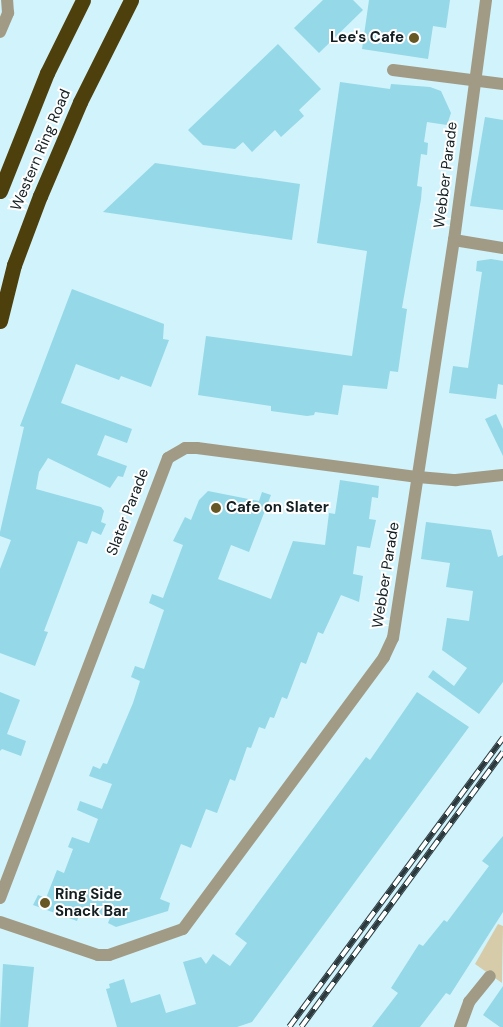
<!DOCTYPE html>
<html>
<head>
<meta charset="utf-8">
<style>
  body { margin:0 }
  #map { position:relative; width:503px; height:1027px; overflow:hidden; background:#d1f3fb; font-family:"DM Sans",sans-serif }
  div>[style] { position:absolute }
  .green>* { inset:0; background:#d7cca9 }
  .building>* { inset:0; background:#95d8e7 }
  .minor>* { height:12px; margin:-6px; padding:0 6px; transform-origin:6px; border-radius:6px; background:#a19b85 }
  .motorway>* { height:15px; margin:-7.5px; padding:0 7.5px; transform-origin:7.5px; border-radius:7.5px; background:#4e400c }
  .rail>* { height:5.5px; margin-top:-2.75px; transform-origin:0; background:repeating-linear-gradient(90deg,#fff 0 11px,#2b393d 0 22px); box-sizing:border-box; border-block:1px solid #2b393d }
  .dots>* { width:14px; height:14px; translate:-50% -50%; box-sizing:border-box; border:2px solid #fff; border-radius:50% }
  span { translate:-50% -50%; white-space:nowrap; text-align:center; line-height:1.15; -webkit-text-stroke:4px #fff; paint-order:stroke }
  .poi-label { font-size:15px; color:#131f22; font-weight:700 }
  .right { translate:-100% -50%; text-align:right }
  .left { translate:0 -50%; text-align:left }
  .street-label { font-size:15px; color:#131f22 }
</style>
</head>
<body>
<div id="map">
  <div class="green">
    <div style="clip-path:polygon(498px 924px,503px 926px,502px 983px,475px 964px)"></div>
  </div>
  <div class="building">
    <div style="clip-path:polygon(323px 0,353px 0,363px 10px,319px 53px,294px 28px)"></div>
    <div style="clip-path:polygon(369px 0,450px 0,446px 28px,433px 26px,428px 59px,362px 49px)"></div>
    <div style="clip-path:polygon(278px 44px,321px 89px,299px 110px,304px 116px,281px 137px,275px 130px,252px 152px,243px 142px,235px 149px,203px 145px,188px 130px)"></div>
    <div style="clip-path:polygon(340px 82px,390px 89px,391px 84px,430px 87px,441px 91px,451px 113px,447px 125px,427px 122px,424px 142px,428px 143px,427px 155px,421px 154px,417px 186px,422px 187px,421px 199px,402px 308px,407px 309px,398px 372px,390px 371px,387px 389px,343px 385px,338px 415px,315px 412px,314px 415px,307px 416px,271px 411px,271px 406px,198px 395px,206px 336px,352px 356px,367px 251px,317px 243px)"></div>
    <div style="clip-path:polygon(485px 117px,503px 120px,503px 210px,470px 206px)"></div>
    <div style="clip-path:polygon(155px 163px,300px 184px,292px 240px,103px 212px)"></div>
    <div style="clip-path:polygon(491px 259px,503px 261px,503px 385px,498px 384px,496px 399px,449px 393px,453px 366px,468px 368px,482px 272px,476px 271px,477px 261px)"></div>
    <div style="clip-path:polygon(72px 289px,164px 324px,163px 339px,169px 340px,151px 387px,121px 376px,119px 380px,76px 364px,61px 403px,132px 429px,127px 443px,105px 435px,97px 455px,127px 466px,123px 477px,118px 476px,110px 488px,48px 458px,39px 472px,36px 489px,101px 507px,104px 511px,101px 522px,106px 524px,101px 535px,92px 531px,87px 544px,78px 541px,44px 631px,48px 632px,35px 666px,0 653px,0 569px,11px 540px,0 536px,0 532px,24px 427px,20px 426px)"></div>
    <div style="clip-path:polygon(496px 414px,503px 429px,503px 456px,485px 419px)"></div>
    <div style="clip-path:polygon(340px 480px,379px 486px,378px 498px,372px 497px,369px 519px,376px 520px,370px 548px,357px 546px,353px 574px,363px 576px,359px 602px,341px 595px,323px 634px,318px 632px,306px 664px,301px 662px,287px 699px,282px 697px,274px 718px,270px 717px,265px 729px,259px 727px,251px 748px,247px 747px,235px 781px,230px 779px,217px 813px,206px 809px,191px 848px,181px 844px,160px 899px,170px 903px,168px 911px,116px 927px,108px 923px,110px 918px,82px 908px,77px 921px,33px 905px,38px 895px,46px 898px,57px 870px,64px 873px,73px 849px,68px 847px,72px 837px,89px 843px,98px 819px,77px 810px,80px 801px,102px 809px,112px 784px,89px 776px,93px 766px,100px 769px,103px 763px,107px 764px,133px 703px,140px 681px,131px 677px,135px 666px,144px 669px,164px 610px,149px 603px,152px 594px,163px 598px,183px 545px,173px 541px,185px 517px,191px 520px,199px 500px,208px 491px,259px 501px,262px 492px,271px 495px,249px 552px,231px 545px,218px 579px,271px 599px,293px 541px,325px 545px,329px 513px,335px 514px)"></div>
    <div style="clip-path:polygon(426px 522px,491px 530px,498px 557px,503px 555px,503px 682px,479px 714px,428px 677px,433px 670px,454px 686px,467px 668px,442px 650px,447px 618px,469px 621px,473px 591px,446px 587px,450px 563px,421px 559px)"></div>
    <div style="clip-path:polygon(0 692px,20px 700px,7px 734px,26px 741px,21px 756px,2px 749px,0 751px)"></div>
    <div style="clip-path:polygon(417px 692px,469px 727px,252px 1022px,237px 1027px,117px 1027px,106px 989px,110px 988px,109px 984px,124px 979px,131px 1003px,160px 994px,166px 1013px,196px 1004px,183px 962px,201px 957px,206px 964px,213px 954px,230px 966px,247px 943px,235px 934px,366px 757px,370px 760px)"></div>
    <div style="clip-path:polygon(503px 836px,503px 912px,450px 995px,446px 993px,420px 1027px,372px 1027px,398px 993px,391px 988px,419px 944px,423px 946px,444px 920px,447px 922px,489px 866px,482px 861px)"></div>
    <div style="clip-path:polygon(3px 964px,34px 967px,28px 1027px,0 1027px)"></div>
    <div style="clip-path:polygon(503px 986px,503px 1027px,500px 1027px,483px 1015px)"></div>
  </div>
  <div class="minor">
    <div style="left:0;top:32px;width:21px;rotate:-67deg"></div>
    <div style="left:8px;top:13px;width:13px;rotate:-94deg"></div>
    <div style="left:393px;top:70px;width:111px;rotate:7.3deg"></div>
    <div style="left:454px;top:240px;width:50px;rotate:9.3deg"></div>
    <div style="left:0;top:898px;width:471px;rotate:-69.1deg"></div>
    <div style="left:168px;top:458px;width:20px;rotate:-30deg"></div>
    <div style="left:185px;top:448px;width:12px"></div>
    <div style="left:197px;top:448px;width:223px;rotate:7.5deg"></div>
    <div style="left:418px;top:477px;width:38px;rotate:5deg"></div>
    <div style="left:456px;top:480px;width:47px;rotate:-6.1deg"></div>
    <div style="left:0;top:922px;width:103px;rotate:18.6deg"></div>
    <div style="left:98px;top:955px;width:11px"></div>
    <div style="left:109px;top:955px;width:78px;rotate:-19.4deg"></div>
    <div style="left:183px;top:929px;width:338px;rotate:-53.5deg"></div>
    <div style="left:384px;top:657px;width:21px;rotate:-65deg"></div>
    <div style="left:393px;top:638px;width:403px;rotate:-81.3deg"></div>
    <div style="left:454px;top:240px;width:242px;rotate:-82.4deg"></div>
    <div style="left:460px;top:1027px;width:27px;rotate:-70deg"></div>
    <div style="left:469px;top:1002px;width:33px;rotate:-51deg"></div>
  </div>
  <div class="motorway">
    <div style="left:0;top:191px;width:127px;rotate:-68.3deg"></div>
    <div style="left:47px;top:73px;width:81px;rotate:-63.7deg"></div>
    <div style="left:0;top:321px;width:58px;rotate:-76deg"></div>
    <div style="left:14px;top:265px;width:74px;rotate:-69.4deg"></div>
    <div style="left:40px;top:196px;width:102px;rotate:-66.9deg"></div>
    <div style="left:80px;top:102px;width:114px;rotate:-63.4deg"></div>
  </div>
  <div class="rail">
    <div style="left:289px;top:1027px;width:360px;rotate:-53.5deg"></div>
    <div style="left:301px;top:1027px;width:341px;rotate:-53.7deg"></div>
  </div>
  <div class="dots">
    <div style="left:414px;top:38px;background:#665724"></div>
    <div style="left:216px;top:508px;background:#665724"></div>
    <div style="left:45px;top:903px;background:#665724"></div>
  </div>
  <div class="poi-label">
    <span class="right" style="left:404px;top:38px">Lee's Cafe</span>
    <span class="left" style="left:226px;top:508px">Cafe on Slater</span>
    <span class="left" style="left:55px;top:903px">Ring Side<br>Snack Bar</span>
  </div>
  <div class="street-label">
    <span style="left:41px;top:150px;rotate:-67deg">Western Ring Road</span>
    <span style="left:446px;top:175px;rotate:-83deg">Webber Parade</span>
    <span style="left:128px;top:512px;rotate:-69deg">Slater Parade</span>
    <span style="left:386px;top:575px;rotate:-81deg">Webber Parade</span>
  </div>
</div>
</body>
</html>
